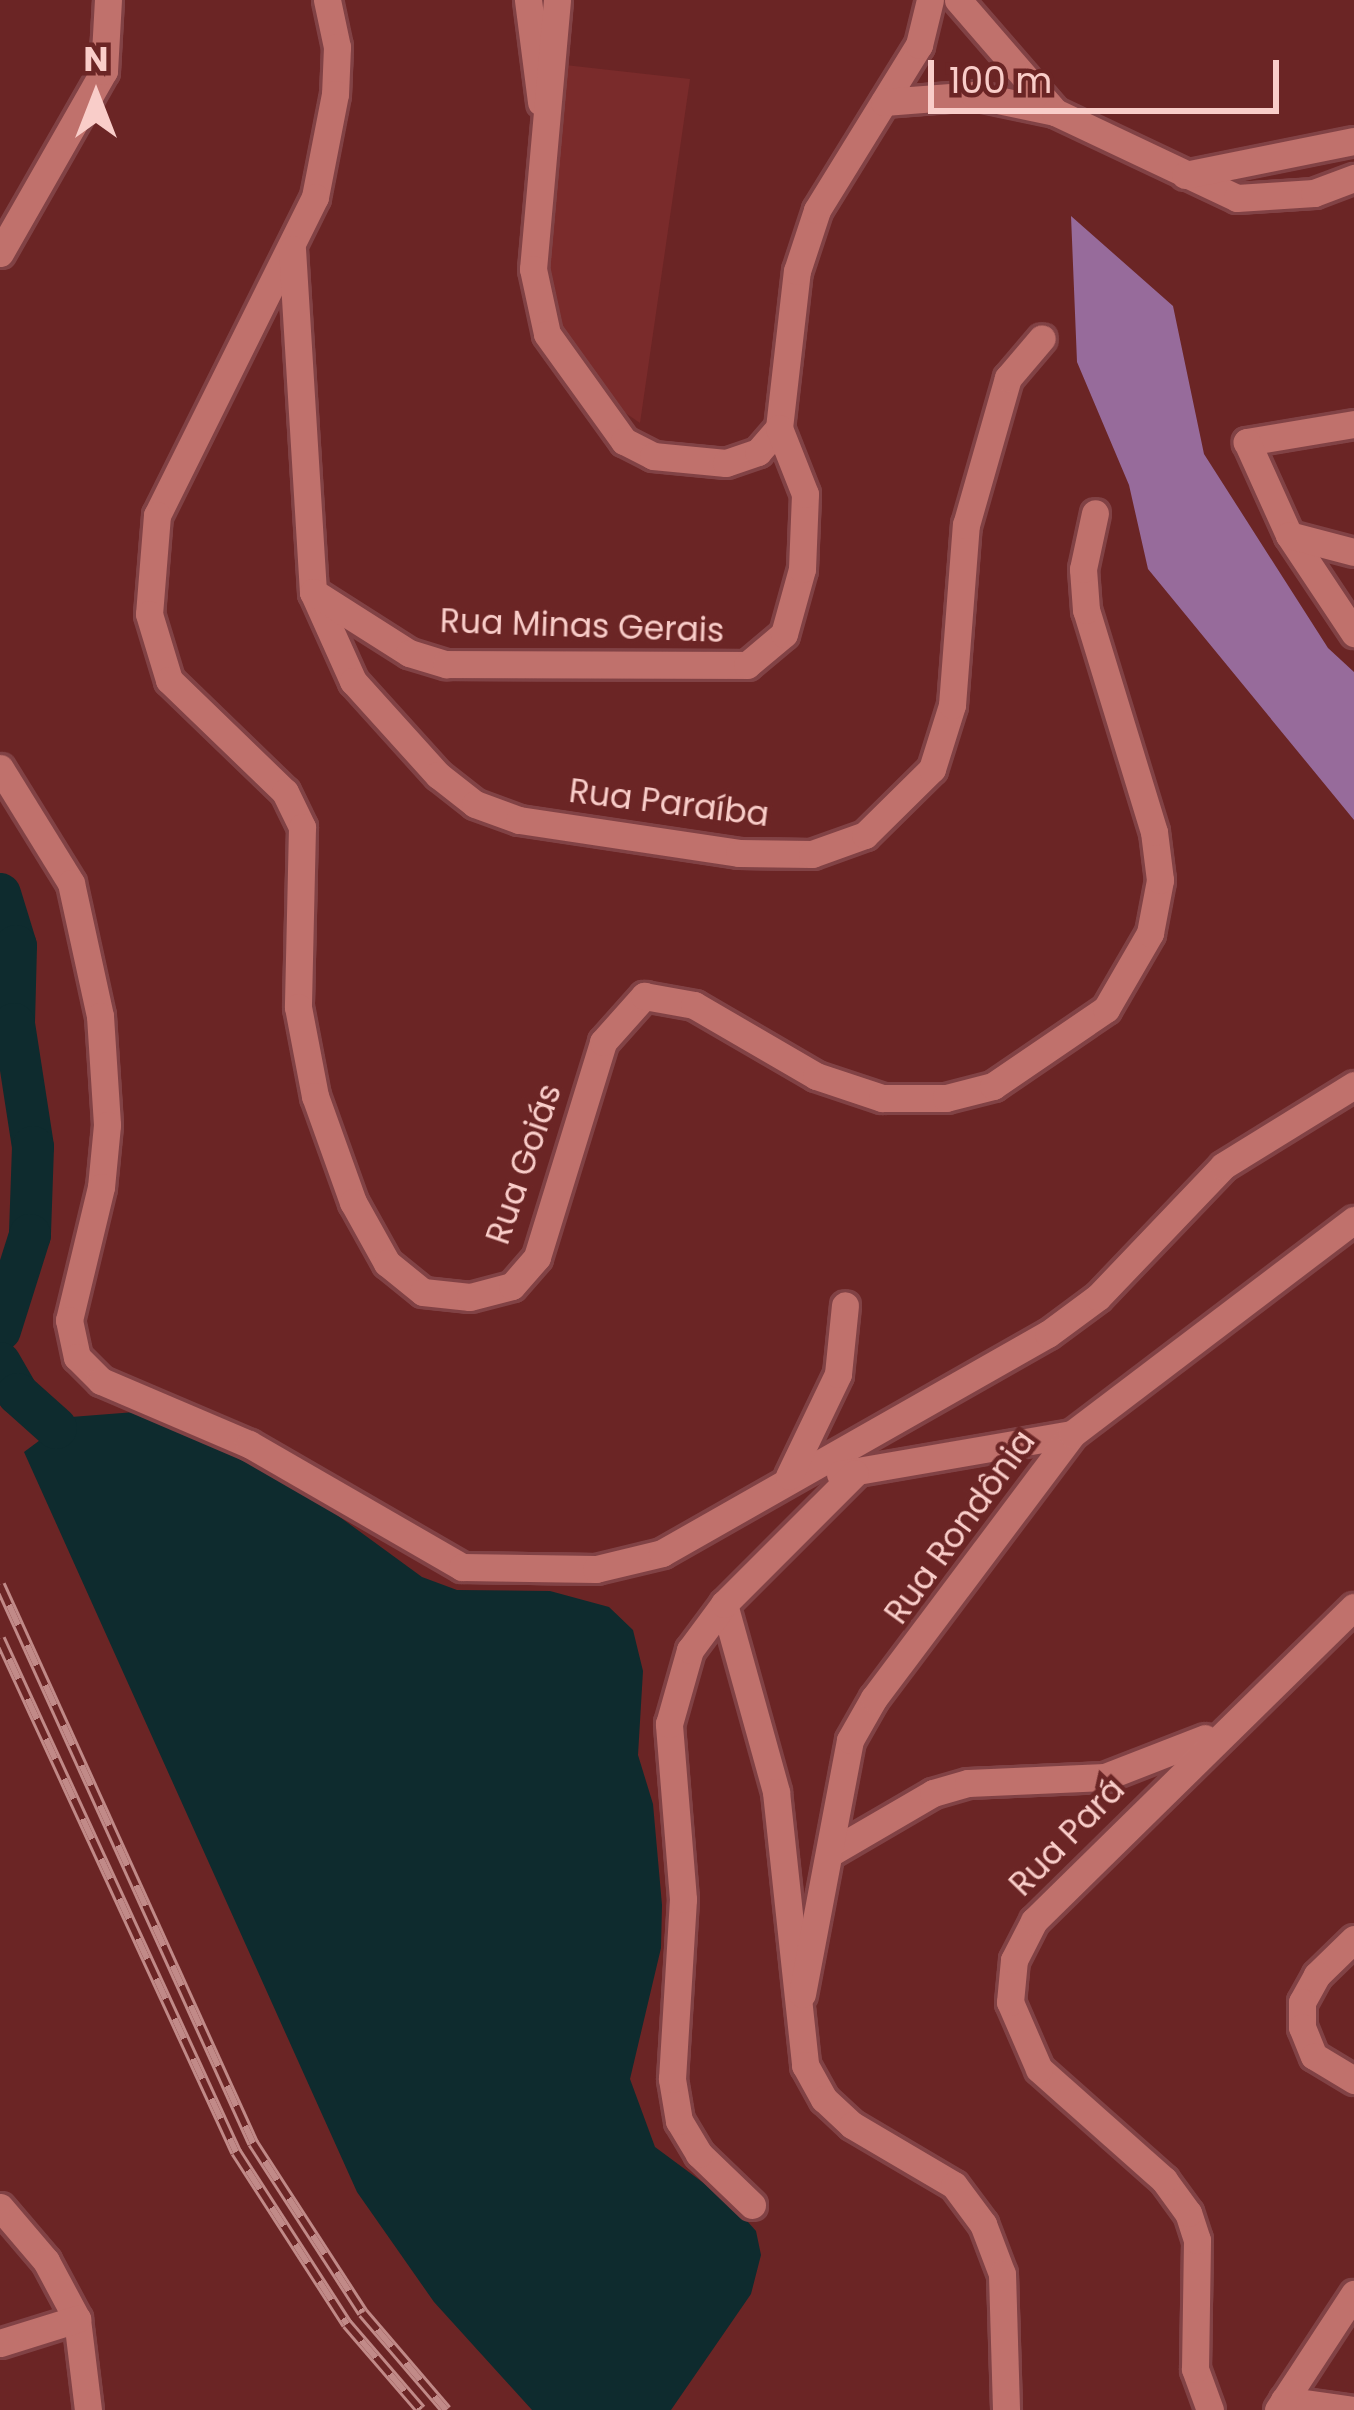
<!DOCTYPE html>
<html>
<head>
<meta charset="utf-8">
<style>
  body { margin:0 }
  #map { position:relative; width:1354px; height:2410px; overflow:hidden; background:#6b2525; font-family:Poppins,sans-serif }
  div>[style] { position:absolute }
  .built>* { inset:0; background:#7a2b2b }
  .forest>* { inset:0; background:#976b9b }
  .water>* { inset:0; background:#0e2b2e }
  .river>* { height:42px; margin:-21px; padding:0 21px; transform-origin:21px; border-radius:21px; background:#0e2b2e }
  .roads { filter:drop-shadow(3px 0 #814245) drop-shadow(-3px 0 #814245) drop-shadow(0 3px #814245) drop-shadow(0 -3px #814245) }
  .minor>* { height:27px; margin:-13.5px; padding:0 13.5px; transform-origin:13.5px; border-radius:13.5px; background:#c0716c }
  .rail>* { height:12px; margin-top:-6px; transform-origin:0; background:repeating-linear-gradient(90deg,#6b2525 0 22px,#c18a88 0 44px); box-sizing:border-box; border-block:3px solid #c18a88 }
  span { translate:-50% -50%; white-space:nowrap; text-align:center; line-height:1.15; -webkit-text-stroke:9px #6b2525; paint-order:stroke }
  .street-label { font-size:33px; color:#f9cdc9 }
  .north { position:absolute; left:36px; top:36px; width:120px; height:120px; -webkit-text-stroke:9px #6b2525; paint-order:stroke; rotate:0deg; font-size:33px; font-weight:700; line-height:48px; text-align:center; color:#f9cdc9 }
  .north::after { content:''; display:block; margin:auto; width:42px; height:54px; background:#f9cdc9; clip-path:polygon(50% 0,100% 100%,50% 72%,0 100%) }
  .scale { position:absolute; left:928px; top:60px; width:351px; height:54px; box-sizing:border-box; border:6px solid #f9cdc9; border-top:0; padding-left:15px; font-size:36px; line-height:42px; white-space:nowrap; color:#f9cdc9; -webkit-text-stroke:9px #6b2525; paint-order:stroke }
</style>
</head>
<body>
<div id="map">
  <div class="built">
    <div style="clip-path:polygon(565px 65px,690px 79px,640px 423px,589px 388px,554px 315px,545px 242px)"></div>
  </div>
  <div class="forest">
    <div style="clip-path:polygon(1071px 216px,1173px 306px,1204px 454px,1328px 648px,1354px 672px,1354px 820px,1148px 569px,1129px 485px,1077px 362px)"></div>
  </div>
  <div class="water">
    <div style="clip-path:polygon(135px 1412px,182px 1422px,270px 1466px,422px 1577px,457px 1590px,550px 1591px,609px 1607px,633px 1630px,643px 1671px,638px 1755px,653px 1804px,662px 1905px,661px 1948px,630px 2079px,655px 2147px,732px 2204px,756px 2231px,761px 2255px,751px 2294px,671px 2410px,532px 2410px,434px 2302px,357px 2192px,24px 1452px,71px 1417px)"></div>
  </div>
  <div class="river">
    <div style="left:0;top:894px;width:54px;rotate:72.9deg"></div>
    <div style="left:16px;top:946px;width:78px;rotate:91.5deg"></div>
    <div style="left:14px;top:1024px;width:124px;rotate:81.2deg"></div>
    <div style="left:33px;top:1147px;width:88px;rotate:92deg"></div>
    <div style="left:30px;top:1235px;width:100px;rotate:107.5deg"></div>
    <div style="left:0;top:1363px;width:36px;rotate:60deg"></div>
    <div style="left:18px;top:1394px;width:51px;rotate:41.8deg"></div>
  </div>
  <div class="roads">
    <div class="minor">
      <div style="left:327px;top:0;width:48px;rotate:78deg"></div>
      <div style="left:337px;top:47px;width:47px;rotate:92.4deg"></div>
      <div style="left:335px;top:94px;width:105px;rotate:101deg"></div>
      <div style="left:315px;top:197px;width:355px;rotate:116.4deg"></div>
      <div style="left:157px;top:515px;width:99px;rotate:94.6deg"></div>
      <div style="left:149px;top:614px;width:69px;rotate:73.1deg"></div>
      <div style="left:169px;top:680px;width:161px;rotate:44deg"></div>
      <div style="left:285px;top:792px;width:39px;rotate:64deg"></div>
      <div style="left:302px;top:827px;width:180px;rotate:91.3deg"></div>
      <div style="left:298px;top:1007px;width:91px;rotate:79.2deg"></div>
      <div style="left:315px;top:1096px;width:113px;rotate:70.3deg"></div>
      <div style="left:353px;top:1202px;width:70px;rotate:60.9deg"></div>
      <div style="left:387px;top:1263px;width:46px;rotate:38.9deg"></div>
      <div style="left:423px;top:1292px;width:47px;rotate:6.1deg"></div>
      <div style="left:470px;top:1297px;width:43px;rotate:-14.7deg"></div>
      <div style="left:512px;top:1286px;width:38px;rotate:-49deg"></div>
      <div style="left:537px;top:1257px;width:225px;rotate:-72.9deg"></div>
      <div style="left:603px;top:1042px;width:62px;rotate:-48.3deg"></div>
      <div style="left:644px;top:996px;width:51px;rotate:10.2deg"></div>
      <div style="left:694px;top:1005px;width:141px;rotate:30.2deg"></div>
      <div style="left:816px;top:1076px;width:70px;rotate:18.4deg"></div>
      <div style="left:882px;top:1098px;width:64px"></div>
      <div style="left:946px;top:1098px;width:49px;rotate:-14.3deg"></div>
      <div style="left:993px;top:1086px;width:137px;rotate:-34.3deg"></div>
      <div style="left:1106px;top:1009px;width:88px;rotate:-59.9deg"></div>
      <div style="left:1150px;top:933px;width:54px;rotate:-79.3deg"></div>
      <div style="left:1160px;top:880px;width:48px;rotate:-97.1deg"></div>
      <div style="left:1154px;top:832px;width:232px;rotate:-107deg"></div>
      <div style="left:1086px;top:610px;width:41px;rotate:-94.2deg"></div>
      <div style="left:1083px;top:569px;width:57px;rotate:-77.9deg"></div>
      <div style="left:528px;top:0;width:103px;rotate:82.7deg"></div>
      <div style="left:557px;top:0;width:270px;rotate:95.1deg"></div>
      <div style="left:533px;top:269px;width:66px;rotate:77.8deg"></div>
      <div style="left:547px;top:334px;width:132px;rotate:54.3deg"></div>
      <div style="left:624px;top:441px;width:33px;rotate:27deg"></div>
      <div style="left:653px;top:456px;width:73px;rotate:5.5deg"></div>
      <div style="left:726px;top:463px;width:34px;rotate:-19deg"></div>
      <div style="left:758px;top:452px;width:32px;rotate:-49deg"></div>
      <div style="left:779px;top:428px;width:158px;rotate:-83.5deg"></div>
      <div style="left:797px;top:271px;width:64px;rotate:-71.8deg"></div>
      <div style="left:817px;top:210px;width:194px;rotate:-58.3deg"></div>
      <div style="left:919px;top:45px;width:46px;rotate:-76.3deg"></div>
      <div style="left:958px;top:0;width:148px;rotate:49.1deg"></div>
      <div style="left:884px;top:102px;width:90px;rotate:-4.4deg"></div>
      <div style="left:974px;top:95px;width:83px;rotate:11.9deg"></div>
      <div style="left:1055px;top:112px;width:201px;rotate:25.3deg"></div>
      <div style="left:1237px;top:198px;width:77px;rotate:-3.7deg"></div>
      <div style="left:1314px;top:193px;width:43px;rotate:-20.6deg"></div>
      <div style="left:1185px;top:175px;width:172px;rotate:-11.4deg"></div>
      <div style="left:292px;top:249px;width:344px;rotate:86.5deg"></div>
      <div style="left:313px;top:592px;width:98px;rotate:65.8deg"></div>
      <div style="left:353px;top:681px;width:127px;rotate:47.9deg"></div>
      <div style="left:438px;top:775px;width:47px;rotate:38.1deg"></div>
      <div style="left:475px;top:804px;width:47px;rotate:20deg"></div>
      <div style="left:519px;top:820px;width:222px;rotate:8.5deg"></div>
      <div style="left:739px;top:853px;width:73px;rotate:0.8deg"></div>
      <div style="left:812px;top:854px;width:56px;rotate:-19.7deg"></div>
      <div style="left:865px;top:835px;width:94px;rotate:-44.6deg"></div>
      <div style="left:932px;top:769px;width:67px;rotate:-72.6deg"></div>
      <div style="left:952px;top:705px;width:181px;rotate:-85.6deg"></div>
      <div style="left:966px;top:525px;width:153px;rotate:-74.1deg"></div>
      <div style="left:1008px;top:378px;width:52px;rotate:-49.6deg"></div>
      <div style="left:0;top:253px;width:210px;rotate:-60.3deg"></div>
      <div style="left:104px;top:71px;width:71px;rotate:-86.8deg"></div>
      <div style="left:1354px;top:424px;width:109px;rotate:170.5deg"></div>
      <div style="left:1247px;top:442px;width:102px;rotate:65.7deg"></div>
      <div style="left:1289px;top:535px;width:118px;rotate:56.4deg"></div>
      <div style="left:1289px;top:535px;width:67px;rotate:14.7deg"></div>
      <div style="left:313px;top:592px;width:114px;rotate:32.4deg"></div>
      <div style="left:409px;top:653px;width:39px;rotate:17deg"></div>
      <div style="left:446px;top:664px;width:301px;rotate:0.2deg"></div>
      <div style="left:747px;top:665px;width:48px;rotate:-40deg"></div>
      <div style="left:784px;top:634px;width:67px;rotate:-74.5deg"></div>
      <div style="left:802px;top:569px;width:75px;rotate:-87.7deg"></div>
      <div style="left:805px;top:494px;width:71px;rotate:-111.5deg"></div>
      <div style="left:0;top:768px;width:135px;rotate:58.3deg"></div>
      <div style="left:71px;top:883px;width:136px;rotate:77.7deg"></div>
      <div style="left:100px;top:1016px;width:109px;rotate:86.3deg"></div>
      <div style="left:107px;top:1125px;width:62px;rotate:95.5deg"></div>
      <div style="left:101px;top:1187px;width:137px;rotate:103.5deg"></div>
      <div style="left:69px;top:1320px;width:38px;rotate:78deg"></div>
      <div style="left:77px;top:1357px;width:34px;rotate:45deg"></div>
      <div style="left:101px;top:1381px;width:161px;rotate:23.1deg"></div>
      <div style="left:249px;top:1444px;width:246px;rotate:30deg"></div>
      <div style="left:462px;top:1567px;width:134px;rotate:0.9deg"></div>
      <div style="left:596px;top:1569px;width:68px;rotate:-13.6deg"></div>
      <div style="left:662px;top:1553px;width:444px;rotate:-29.6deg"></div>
      <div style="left:1048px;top:1334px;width:62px;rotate:-36.5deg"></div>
      <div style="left:1098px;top:1297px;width:181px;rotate:-46.3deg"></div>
      <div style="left:1223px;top:1166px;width:154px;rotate:-31.7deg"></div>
      <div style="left:840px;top:1474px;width:235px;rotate:-9.8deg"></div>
      <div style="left:789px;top:1476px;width:113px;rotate:-64.3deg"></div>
      <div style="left:838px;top:1374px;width:69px;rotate:-84.2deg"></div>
      <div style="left:724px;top:1604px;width:195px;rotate:74.5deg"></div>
      <div style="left:776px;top:1792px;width:275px;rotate:83.9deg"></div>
      <div style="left:805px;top:2065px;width:39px;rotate:61deg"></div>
      <div style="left:824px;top:2099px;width:38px;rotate:43deg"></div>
      <div style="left:852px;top:2125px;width:118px;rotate:30.5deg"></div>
      <div style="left:954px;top:2185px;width:49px;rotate:53.4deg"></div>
      <div style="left:983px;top:2224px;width:53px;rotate:69.2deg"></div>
      <div style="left:1002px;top:2274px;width:136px;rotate:88.3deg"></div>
      <div style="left:830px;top:1853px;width:119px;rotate:-30.2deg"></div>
      <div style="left:933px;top:1793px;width:36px;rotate:-16deg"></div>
      <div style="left:968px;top:1783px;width:137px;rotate:-2.5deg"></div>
      <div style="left:1105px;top:1777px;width:107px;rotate:-21.3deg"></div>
      <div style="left:1354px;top:1939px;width:52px;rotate:135.8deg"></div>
      <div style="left:1317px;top:1975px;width:31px;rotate:119deg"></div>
      <div style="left:1302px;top:2002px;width:25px;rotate:90deg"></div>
      <div style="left:1302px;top:2027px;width:31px;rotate:68deg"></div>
      <div style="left:1314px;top:2056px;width:47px;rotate:31deg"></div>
      <div style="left:802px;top:1994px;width:258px;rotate:-79.3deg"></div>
      <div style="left:850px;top:1740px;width:48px;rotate:-60.3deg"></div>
      <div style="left:874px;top:1698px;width:330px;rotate:-53.1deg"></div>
      <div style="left:1072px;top:1434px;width:354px;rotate:-37.2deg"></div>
      <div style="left:752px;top:2205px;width:74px;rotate:-136.1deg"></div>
      <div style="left:699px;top:2154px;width:39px;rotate:-121deg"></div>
      <div style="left:679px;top:2121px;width:43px;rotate:-99.5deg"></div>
      <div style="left:672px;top:2079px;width:180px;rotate:-86.5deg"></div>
      <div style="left:683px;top:1899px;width:176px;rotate:-94.6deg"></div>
      <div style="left:669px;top:1724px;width:77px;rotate:-74.2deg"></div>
      <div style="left:690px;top:1650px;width:57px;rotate:-53.5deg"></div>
      <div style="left:724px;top:1604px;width:185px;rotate:-45deg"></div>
      <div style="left:0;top:2207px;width:71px;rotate:49.6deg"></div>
      <div style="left:46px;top:2261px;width:66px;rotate:61.9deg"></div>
      <div style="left:77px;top:2319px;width:92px;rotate:83.1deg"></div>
      <div style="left:0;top:2343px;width:81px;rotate:-17.3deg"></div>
      <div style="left:1284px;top:2400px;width:71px;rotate:8.1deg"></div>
      <div style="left:1210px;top:2410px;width:44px;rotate:-110.1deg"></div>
      <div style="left:1195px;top:2369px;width:129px;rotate:-89.1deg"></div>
      <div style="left:1197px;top:2240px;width:28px;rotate:-108deg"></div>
      <div style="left:1188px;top:2213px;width:41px;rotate:-126deg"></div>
      <div style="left:1164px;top:2180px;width:167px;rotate:-138.4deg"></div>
      <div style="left:1039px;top:2069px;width:73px;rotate:-113.4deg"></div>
      <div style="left:1010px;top:2002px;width:42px;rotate:-84.6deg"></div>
      <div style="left:1014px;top:1960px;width:44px;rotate:-62.9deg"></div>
      <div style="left:1034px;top:1921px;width:448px;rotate:-44.5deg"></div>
      <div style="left:1278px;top:2410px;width:139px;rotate:-56.8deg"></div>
    </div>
  </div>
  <div class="rail">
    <div style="left:0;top:1585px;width:613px;rotate:65.61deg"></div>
    <div style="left:253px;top:2143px;width:202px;rotate:57.1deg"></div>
    <div style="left:363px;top:2313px;width:128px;rotate:49.4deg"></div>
    <div style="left:0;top:1639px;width:565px;rotate:65.3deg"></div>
    <div style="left:236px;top:2152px;width:205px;rotate:57.2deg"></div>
    <div style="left:347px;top:2324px;width:113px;rotate:49.3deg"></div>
  </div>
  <div class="street-label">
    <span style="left:582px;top:626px;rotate:2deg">Rua Minas Gerais</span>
    <span style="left:669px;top:803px;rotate:7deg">Rua Paraíba</span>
    <span style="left:524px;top:1164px;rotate:-71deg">Rua Goiás</span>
    <span style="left:960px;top:1527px;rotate:-54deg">Rua Rondônia</span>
    <span style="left:1067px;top:1837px;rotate:-46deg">Rua Pará</span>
  </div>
  <div class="north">N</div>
  <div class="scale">100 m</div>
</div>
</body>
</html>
